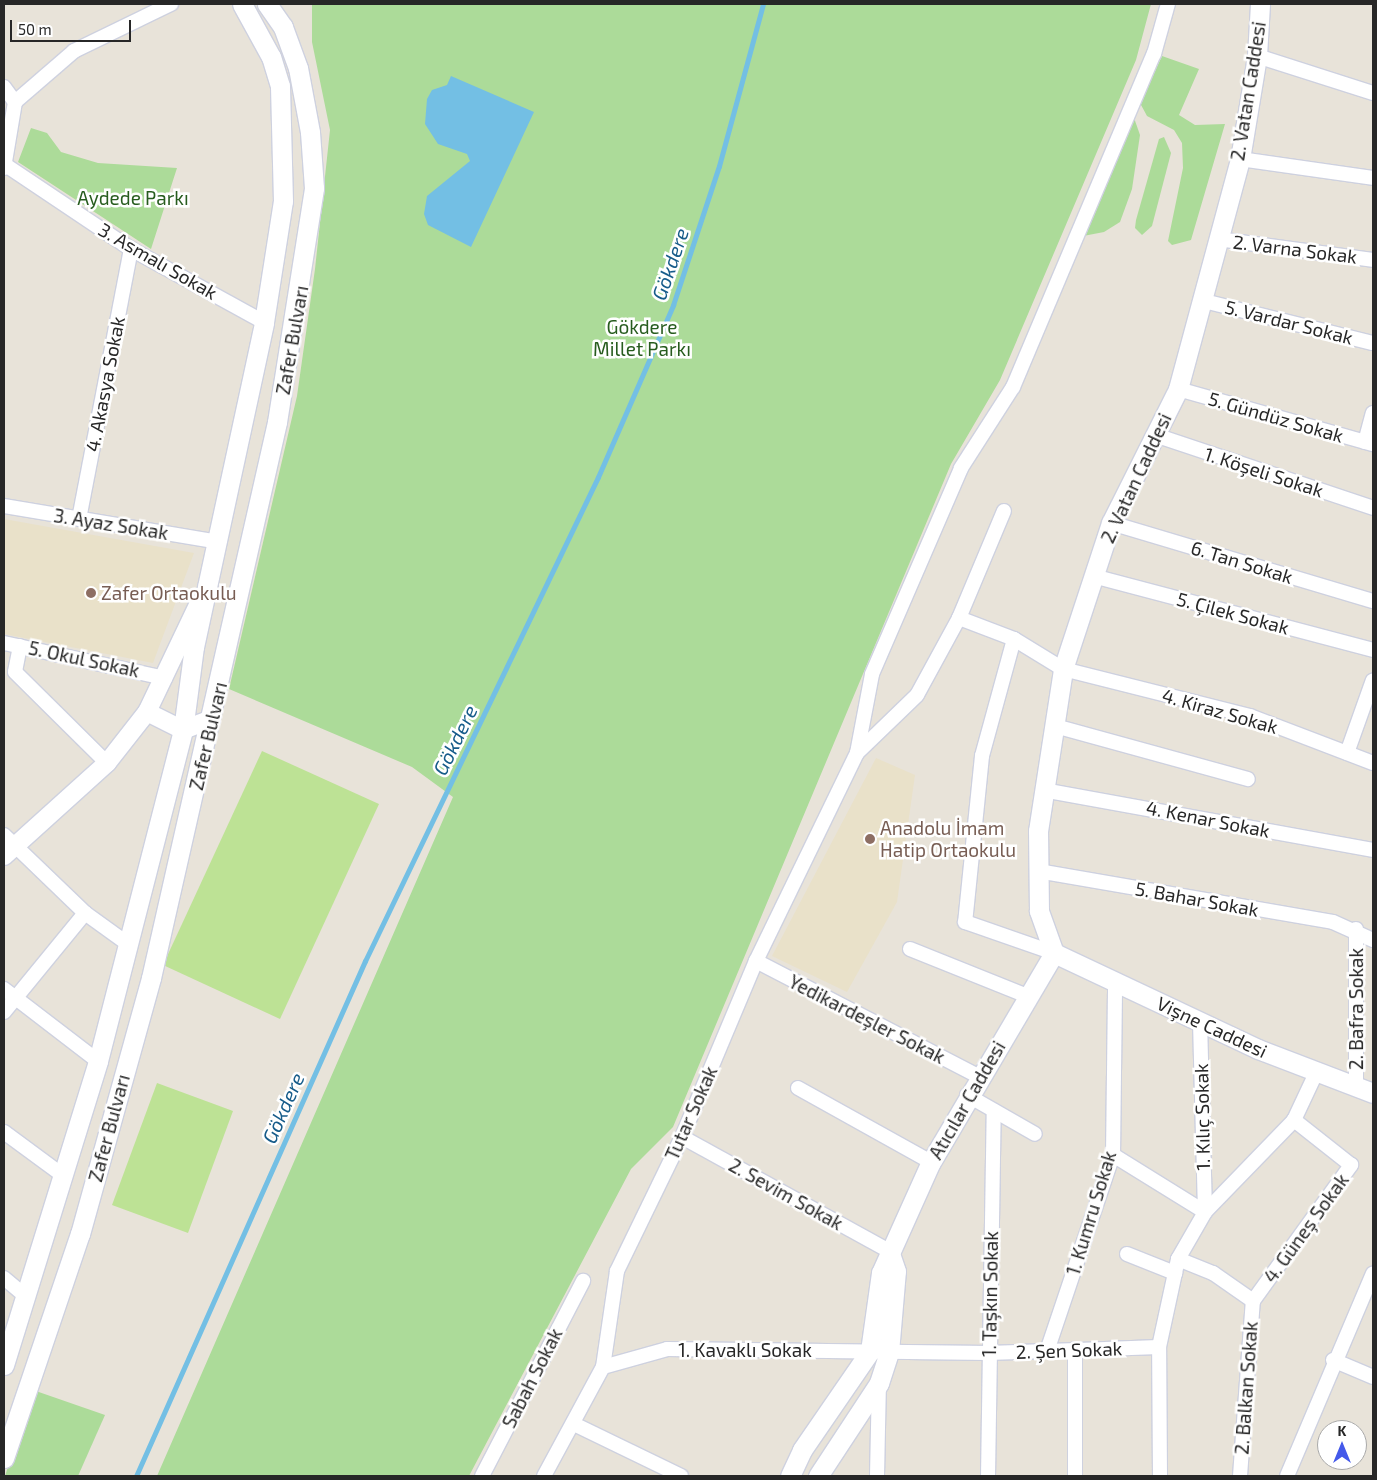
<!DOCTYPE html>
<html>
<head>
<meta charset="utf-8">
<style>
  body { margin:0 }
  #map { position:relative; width:1377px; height:1480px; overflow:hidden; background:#e8e3d9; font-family:"Exo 2",sans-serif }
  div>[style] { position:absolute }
  .education>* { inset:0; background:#e9e1c9 }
  .green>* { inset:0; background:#acdb99 }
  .pitch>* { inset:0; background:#bde295 }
  .water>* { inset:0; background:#73bfe4 }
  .stream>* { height:5px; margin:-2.5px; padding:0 2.5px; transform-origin:2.5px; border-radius:2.5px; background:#73bfe4 }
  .roads { filter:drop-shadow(1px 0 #ced1df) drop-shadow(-1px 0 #ced1df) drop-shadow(0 1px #ced1df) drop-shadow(0 -1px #ced1df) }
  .minor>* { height:14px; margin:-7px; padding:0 7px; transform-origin:7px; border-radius:7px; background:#fff }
  .tertiary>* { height:18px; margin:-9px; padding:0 9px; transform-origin:9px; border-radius:9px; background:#fff }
  .secondary>* { height:19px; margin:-9.5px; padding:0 9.5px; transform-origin:9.5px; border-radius:9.5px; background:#fff }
  .dots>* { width:14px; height:14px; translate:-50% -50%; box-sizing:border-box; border:2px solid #fff; border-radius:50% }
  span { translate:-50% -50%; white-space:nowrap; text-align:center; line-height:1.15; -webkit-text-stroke:5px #fff; paint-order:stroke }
  .street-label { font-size:19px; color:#272727 }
  .park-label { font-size:19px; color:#275c1e }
  .education-label { font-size:19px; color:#785e54 }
  .left { translate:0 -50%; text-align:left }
  .water-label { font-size:20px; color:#175c8a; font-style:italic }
  .frame { position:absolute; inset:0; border:5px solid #272727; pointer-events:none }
  .north { position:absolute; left:1317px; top:1420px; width:50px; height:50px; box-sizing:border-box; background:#fff; border:1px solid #a9a9a9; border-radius:50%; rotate:0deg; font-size:14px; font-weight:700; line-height:20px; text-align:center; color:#272727 }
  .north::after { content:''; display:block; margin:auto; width:18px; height:22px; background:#4459ea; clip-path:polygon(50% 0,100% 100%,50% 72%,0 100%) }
  .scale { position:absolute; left:10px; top:20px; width:121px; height:22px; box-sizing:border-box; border:2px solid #272727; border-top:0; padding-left:6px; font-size:15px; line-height:18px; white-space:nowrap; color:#272727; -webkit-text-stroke:4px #fff; paint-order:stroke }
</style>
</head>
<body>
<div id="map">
  <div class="education">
    <div style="clip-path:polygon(4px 519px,194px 553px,153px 663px,4px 634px)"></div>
    <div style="clip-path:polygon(876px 758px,915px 775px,897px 902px,847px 992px,772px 956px)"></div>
  </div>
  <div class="green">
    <div style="clip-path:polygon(312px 4px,1151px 4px,1136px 60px,1000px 380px,951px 464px,673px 1127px,631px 1169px,469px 1476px,157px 1476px,453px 797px,412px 767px,229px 689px,297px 396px,315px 269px,330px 130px,312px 42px)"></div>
    <div style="clip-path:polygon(1162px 56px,1199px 69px,1179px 115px,1195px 125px,1225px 124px,1191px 240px,1172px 245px,1168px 241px,1183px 168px,1182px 143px,1174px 130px,1147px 116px,1140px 103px)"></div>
    <div style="clip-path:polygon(1133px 115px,1140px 135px,1132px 189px,1120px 222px,1104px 232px,1078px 237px)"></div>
    <div style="clip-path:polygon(31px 128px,47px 133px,61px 152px,98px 163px,177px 168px,151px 249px,18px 162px)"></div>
    <div style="clip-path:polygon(1164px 137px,1171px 153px,1152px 226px,1142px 235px,1135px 228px,1136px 220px,1159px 139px)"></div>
    <div style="clip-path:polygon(33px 1390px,105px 1415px,78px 1476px,5px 1476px)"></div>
  </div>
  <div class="pitch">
    <div style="clip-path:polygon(262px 751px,379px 804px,280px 1019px,163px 965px)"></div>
    <div style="clip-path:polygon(157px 1083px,233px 1111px,188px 1233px,112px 1205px)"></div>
  </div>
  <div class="water">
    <div style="clip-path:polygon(451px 76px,534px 112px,471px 247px,428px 225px,424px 214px,427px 196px,470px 161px,467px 154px,438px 144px,425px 124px,427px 99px,432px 90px,447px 85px)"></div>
  </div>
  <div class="stream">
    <div style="left:136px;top:1476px;width:564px;rotate:-66.03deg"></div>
    <div style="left:365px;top:961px;width:537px;rotate:-64.29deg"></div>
    <div style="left:598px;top:477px;width:188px;rotate:-66.4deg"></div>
    <div style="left:673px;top:305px;width:146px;rotate:-71.7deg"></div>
    <div style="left:719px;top:166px;width:168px;rotate:-74.8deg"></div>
  </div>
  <div class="roads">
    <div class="minor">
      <div style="left:1257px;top:56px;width:122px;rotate:17.7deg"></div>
      <div style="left:4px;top:87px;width:19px;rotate:54deg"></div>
      <div style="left:15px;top:102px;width:67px;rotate:99.5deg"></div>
      <div style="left:15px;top:102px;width:78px;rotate:-40.8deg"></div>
      <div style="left:74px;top:51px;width:108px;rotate:-25.9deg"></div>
      <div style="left:1240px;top:159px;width:134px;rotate:8.1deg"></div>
      <div style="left:4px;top:164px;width:153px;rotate:33.8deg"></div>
      <div style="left:131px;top:249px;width:152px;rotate:28.8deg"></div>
      <div style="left:1218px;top:239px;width:156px;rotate:7.7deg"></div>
      <div style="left:1204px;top:301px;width:174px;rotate:14deg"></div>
      <div style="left:1178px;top:389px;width:203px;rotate:15.8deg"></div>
      <div style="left:1155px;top:435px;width:230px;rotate:18.5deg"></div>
      <div style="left:1365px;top:442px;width:30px;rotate:-75deg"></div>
      <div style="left:4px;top:506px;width:218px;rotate:9.5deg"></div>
      <div style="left:79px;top:519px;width:275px;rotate:-79.1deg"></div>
      <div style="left:1111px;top:523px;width:273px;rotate:16.6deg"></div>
      <div style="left:1093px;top:576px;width:290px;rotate:14.8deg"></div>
      <div style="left:959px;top:618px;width:116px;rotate:-67.2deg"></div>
      <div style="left:1014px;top:639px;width:121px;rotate:105.3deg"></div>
      <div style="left:982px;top:756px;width:167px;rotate:95.8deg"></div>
      <div style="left:965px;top:922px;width:94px;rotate:19.2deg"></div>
      <div style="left:4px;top:643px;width:165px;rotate:12.3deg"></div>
      <div style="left:20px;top:646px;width:26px;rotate:101deg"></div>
      <div style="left:15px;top:672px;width:129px;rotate:44.7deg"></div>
      <div style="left:1055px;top:726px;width:200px;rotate:15.4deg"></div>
      <div style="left:857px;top:753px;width:83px;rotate:-44deg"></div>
      <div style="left:917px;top:695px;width:88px;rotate:-61.4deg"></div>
      <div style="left:959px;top:618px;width:59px;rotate:20.9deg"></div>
      <div style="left:1014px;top:639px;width:57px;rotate:31.5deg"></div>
      <div style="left:1063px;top:669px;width:193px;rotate:14.1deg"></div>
      <div style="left:1250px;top:716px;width:132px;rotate:20.9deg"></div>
      <div style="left:1347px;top:753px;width:77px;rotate:-70.4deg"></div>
      <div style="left:1043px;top:790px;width:335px;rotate:10.3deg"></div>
      <div style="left:4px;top:835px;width:112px;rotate:43.9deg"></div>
      <div style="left:85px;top:913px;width:53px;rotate:35.8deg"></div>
      <div style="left:1038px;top:871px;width:299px;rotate:9.8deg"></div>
      <div style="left:1333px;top:922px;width:44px;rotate:24.2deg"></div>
      <div style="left:1356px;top:929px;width:159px;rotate:90deg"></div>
      <div style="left:910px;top:949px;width:129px;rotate:21.8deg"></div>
      <div style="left:756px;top:961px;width:250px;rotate:27.4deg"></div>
      <div style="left:4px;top:989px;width:118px;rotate:37.5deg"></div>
      <div style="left:4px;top:1012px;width:128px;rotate:-50.7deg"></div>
      <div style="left:1200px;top:1021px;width:191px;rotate:88.5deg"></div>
      <div style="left:798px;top:1088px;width:152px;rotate:29.1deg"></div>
      <div style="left:967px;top:1095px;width:78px;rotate:29.8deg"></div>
      <div style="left:4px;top:1132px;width:71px;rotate:36.4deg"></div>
      <div style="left:682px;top:1137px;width:236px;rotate:28.8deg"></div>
      <div style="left:1113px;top:1155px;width:108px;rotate:31.8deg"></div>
      <div style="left:1127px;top:1254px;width:52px;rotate:21.6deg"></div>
      <div style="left:1178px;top:1259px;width:38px;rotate:22deg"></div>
      <div style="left:1213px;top:1273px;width:49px;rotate:35deg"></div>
      <div style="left:4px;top:1278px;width:25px;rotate:40deg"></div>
      <div style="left:1253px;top:1301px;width:168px;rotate:-54.2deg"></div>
      <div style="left:1351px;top:1165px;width:73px;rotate:-141.7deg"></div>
      <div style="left:1075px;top:1349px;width:127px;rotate:90deg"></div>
      <div style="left:1047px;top:1351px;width:207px;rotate:-71.4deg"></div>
      <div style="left:1113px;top:1155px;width:173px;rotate:-89.3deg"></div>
      <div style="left:1333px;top:1360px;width:43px;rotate:23deg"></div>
      <div style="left:603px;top:1367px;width:66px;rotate:-15.7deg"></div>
      <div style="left:667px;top:1349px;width:321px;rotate:0.7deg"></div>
      <div style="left:988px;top:1353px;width:171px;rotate:-2deg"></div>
      <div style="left:574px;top:1424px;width:119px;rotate:25.9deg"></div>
      <div style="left:482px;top:1476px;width:220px;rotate:-62.6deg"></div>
      <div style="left:544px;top:1476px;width:124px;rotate:-61.6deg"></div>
      <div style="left:603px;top:1367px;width:97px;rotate:-81.7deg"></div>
      <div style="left:617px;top:1271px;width:149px;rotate:-64.1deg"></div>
      <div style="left:682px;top:1137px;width:191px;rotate:-67.2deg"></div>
      <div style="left:756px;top:961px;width:231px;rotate:-64.1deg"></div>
      <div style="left:857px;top:753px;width:80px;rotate:-79.2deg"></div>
      <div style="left:872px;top:674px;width:224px;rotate:-66.6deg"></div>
      <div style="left:961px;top:468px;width:96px;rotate:-57.3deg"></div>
      <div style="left:1013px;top:387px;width:362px;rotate:-67.1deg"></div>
      <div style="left:1154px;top:54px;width:52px;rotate:-74.4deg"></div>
      <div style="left:877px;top:1476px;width:93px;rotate:-88.8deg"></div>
      <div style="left:988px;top:1476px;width:365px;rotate:-89.1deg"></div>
      <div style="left:1160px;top:1476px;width:129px;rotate:-90.4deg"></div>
      <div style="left:1159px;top:1347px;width:90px;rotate:-77.8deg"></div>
      <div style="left:1178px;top:1259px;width:54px;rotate:-60.1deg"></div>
      <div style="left:1205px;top:1212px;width:128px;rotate:-45.9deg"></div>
      <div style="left:1294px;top:1120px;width:52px;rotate:-64.9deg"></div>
      <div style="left:1240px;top:1476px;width:175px;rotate:-85.8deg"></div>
      <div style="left:1287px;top:1476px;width:220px;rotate:-67deg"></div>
    </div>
    <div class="tertiary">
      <div style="left:147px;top:712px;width:40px;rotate:26.6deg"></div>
      <div style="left:183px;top:730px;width:30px;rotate:-21deg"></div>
      <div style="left:4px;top:856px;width:139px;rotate:-42.1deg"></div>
      <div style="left:107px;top:763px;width:65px;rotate:-51.9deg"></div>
      <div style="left:147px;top:712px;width:119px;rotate:-64.5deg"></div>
    </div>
    <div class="secondary">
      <div style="left:1054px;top:953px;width:45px;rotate:-109.7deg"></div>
      <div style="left:1039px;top:911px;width:80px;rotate:-90.7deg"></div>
      <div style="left:1038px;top:831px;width:164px;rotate:-81.2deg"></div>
      <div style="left:1063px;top:669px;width:154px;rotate:-71.8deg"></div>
      <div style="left:1111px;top:523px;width:150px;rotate:-63.4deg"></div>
      <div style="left:1178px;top:389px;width:238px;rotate:-74.9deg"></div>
      <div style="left:1240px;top:159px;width:104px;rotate:-80.6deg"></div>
      <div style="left:1257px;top:56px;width:52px;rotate:-86.7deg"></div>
      <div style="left:1054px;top:953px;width:225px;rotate:25.2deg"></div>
      <div style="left:1258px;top:1049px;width:123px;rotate:20.9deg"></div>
      <div style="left:4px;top:1365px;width:318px;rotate:-72.8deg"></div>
      <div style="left:98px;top:1061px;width:342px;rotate:-75.6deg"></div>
      <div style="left:183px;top:730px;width:84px;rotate:-82.5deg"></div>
      <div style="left:194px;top:647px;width:332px;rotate:-77.8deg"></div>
      <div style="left:264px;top:322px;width:122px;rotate:-81.1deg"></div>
      <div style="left:283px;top:201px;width:115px;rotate:-91.5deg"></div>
      <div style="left:280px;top:86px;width:30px;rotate:-107deg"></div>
      <div style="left:271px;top:57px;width:60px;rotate:-118.7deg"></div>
      <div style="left:4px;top:1458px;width:237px;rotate:-71.3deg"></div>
      <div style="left:80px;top:1234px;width:266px;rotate:-74.5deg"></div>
      <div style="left:151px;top:978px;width:570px;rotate:-77.23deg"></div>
      <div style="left:277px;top:422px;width:237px;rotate:-81deg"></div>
      <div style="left:314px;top:188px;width:56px;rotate:-94.1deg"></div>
      <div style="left:310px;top:132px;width:65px;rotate:-100.6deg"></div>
      <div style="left:298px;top:68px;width:44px;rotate:-110.1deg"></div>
      <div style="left:283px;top:27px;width:28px;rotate:-125deg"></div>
      <div style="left:790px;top:1476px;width:29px;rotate:-65deg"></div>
      <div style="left:802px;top:1450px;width:120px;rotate:-55.5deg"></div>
      <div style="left:870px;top:1351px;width:79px;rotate:-82deg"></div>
      <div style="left:881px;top:1273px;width:122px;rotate:-65.8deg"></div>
      <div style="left:931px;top:1162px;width:243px;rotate:-59.5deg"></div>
      <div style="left:818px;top:1476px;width:111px;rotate:-56.7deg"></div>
      <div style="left:879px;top:1383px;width:33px;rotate:-72deg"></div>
      <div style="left:889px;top:1352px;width:81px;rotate:-85.1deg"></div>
      <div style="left:896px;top:1271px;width:21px;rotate:-109deg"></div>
    </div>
  </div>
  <div class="dots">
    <div style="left:91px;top:593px;background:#8d6e63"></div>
    <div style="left:870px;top:839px;background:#8d6e63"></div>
  </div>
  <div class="street-label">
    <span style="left:1248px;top:91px;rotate:-81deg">2. Vatan Caddesi</span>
    <span style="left:1295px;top:249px;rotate:7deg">2. Varna Sokak</span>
    <span style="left:158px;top:261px;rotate:30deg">3. Asmalı Sokak</span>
    <span style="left:1289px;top:322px;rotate:14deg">5. Vardar Sokak</span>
    <span style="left:292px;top:340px;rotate:-80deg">Zafer Bulvarı</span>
    <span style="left:105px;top:384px;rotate:-79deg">4. Akasya Sokak</span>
    <span style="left:1276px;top:417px;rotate:16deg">5. Gündüz Sokak</span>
    <span style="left:1264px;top:472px;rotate:18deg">1. Köşeli Sokak</span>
    <span style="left:1136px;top:478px;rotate:-65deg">2. Vatan Caddesi</span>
    <span style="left:111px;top:524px;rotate:9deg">3. Ayaz Sokak</span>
    <span style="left:1242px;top:562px;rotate:17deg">6. Tan Sokak</span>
    <span style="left:1233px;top:613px;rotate:15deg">5. Çilek Sokak</span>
    <span style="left:84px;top:659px;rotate:12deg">5. Okul Sokak</span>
    <span style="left:1220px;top:711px;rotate:16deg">4. Kiraz Sokak</span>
    <span style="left:208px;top:736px;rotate:-77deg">Zafer Bulvarı</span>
    <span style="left:1208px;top:819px;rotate:11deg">4. Kenar Sokak</span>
    <span style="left:1197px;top:899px;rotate:10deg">5. Bahar Sokak</span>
    <span style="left:1356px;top:1009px;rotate:-90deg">2. Bafra Sokak</span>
    <span style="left:867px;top:1019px;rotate:27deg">Yedikardeşler Sokak</span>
    <span style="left:1212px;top:1027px;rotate:25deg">Vişne Caddesi</span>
    <span style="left:967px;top:1100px;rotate:-60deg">Atıcılar Caddesi</span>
    <span style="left:691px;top:1113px;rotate:-66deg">Tutar Sokak</span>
    <span style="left:1202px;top:1117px;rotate:-91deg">1. Kılıç Sokak</span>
    <span style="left:109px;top:1128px;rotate:-75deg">Zafer Bulvarı</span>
    <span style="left:786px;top:1194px;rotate:29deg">2. Sevim Sokak</span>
    <span style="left:1091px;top:1213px;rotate:-73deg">1. Kumru Sokak</span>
    <span style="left:1306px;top:1228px;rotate:-54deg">4. Güneş Sokak</span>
    <span style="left:990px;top:1294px;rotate:-89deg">1. Taşkın Sokak</span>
    <span style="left:745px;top:1350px">1. Kavaklı Sokak</span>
    <span style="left:1069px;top:1350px;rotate:-2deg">2. Şen Sokak</span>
    <span style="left:532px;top:1378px;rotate:-63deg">Sabah Sokak</span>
    <span style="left:1246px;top:1388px;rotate:-86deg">2. Balkan Sokak</span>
  </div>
  <div class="park-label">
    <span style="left:133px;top:198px">Aydede Parkı</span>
    <span style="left:642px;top:338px">Gökdere<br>Millet Parkı</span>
  </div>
  <div class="education-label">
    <span class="left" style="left:101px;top:593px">Zafer Ortaokulu</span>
    <span class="left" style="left:880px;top:839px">Anadolu İmam<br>Hatip Ortaokulu</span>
  </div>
  <div class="water-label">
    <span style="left:670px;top:264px;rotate:-71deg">Gökdere</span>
    <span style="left:455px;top:740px;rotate:-64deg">Gökdere</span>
    <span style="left:283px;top:1108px;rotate:-66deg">Gökdere</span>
  </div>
  <div class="frame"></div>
  <div class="north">K</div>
  <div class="scale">50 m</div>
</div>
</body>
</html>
